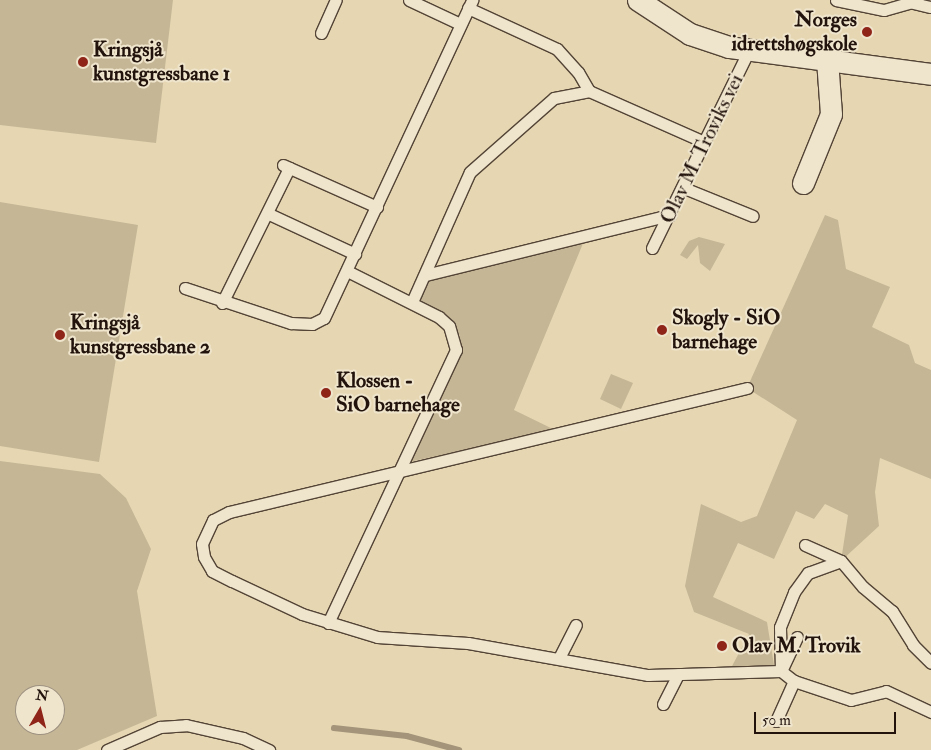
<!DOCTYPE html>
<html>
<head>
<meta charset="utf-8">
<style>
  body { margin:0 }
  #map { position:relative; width:931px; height:750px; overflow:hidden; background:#e6d7b2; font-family:"IM FELL Double Pica",serif }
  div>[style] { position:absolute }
  .green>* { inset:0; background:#c5b696 }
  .stream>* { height:5.5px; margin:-2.75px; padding:0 2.75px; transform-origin:2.75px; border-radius:2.75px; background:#a3947a }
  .roads { filter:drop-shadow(1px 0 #534436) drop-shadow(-1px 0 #534436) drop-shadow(0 1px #534436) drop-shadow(0 -1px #534436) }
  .lane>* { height:11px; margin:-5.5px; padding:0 5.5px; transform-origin:5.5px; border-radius:5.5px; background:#efe5cd }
  .street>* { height:21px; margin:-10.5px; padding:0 10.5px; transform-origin:10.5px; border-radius:10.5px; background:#efe5cd }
  .dots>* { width:14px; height:14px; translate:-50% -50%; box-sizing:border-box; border:2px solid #efe5cd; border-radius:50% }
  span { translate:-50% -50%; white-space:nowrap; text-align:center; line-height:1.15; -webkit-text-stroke:4px #efe5cd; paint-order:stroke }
  .poi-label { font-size:21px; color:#22130c; font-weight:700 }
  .right { translate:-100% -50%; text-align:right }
  .left { translate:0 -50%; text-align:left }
  .street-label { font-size:21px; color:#22130c }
  .north { position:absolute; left:15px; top:685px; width:50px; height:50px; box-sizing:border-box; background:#efe5cd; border:1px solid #9d9180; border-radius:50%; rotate:8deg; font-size:14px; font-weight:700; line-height:20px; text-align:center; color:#22130c }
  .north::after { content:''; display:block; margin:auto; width:18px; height:22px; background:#8f2418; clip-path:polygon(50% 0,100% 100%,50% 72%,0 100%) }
  .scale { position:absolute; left:754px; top:712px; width:142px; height:22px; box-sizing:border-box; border:2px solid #22130c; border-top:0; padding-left:6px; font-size:15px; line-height:18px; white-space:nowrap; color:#22130c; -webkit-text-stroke:4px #efe5cd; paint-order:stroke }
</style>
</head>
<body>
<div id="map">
  <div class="green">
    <div style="clip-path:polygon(0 0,173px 0,156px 143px,0 125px)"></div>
    <div style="clip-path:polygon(0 202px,138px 225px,99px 462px,0 446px)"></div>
    <div style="clip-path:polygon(825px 215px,838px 220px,846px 269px,890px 287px,872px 327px,909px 345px,915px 363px,931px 370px,931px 479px,880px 458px,875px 492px,879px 526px,841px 561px,848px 515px,825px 504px,814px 519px,796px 511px,774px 559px,738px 543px,713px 597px,767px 622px,774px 665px,731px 668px,749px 634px,694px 612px,685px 586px,701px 504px,741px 522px,757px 516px,797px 420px,747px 388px)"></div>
    <div style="clip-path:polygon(699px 237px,725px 244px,710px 271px,700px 263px,698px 245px,687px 259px,680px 255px,689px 241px)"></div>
    <div style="clip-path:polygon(584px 241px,514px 410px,555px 430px,409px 462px,459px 352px,460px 336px,452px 322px,417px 299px,425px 282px)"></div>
    <div style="clip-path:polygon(611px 374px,633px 383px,621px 409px,600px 399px)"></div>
    <div style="clip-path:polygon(evenodd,0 461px,100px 474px,126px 498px,151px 549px,137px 591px,157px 716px,77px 750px,0 750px,0 461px,25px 695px,55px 695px,55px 725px,25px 725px,25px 695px)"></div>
  </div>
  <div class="stream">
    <div style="left:334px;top:728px;width:73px;rotate:6.3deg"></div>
    <div style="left:407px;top:736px;width:54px;rotate:15.1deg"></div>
  </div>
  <div class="roads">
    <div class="lane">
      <div style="left:409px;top:0;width:56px;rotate:25.2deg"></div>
      <div style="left:836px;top:0;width:49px;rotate:11.8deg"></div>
      <div style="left:884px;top:10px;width:35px;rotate:-16deg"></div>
      <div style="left:913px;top:3px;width:18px;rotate:13deg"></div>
      <div style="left:468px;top:8px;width:98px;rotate:24.7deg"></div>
      <div style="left:557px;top:49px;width:31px;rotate:48deg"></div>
      <div style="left:578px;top:72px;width:22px;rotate:60deg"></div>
      <div style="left:321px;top:33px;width:36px;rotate:-66deg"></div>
      <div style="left:283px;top:165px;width:103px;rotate:24.1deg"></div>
      <div style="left:684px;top:188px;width:74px;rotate:22.1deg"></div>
      <div style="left:269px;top:214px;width:95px;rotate:24.9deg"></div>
      <div style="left:652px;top:248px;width:223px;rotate:-63.9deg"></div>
      <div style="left:425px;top:275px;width:252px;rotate:-13.8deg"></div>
      <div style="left:185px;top:288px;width:112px;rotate:18.3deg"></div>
      <div style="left:291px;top:323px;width:21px;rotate:3deg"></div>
      <div style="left:312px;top:324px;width:13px;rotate:-27deg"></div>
      <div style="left:324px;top:318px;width:351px;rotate:-65deg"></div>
      <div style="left:412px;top:302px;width:142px;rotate:-66deg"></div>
      <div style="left:470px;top:172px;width:112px;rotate:-41.4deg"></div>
      <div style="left:554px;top:98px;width:36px;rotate:-11deg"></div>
      <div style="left:589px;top:91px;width:126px;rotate:23.9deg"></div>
      <div style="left:222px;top:303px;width:151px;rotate:-63.6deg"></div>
      <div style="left:747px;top:388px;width:533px;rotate:166.54deg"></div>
      <div style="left:229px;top:512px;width:18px;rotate:153deg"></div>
      <div style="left:213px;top:520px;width:26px;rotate:115deg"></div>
      <div style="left:202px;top:544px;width:13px;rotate:81deg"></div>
      <div style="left:204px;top:557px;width:16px;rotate:60deg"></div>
      <div style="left:212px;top:571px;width:22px;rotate:27deg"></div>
      <div style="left:232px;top:581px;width:77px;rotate:25.2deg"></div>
      <div style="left:302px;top:614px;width:78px;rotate:17deg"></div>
      <div style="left:377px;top:637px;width:91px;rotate:3.8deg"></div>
      <div style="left:468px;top:643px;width:183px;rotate:10.1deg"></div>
      <div style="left:648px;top:675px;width:133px;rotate:-1.7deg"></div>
      <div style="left:781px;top:671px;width:16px;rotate:38deg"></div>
      <div style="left:794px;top:681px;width:60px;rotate:18.4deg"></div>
      <div style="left:851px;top:700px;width:36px;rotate:-14deg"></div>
      <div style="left:886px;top:691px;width:50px;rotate:25deg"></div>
      <div style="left:805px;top:545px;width:39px;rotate:24deg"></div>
      <div style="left:841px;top:561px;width:34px;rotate:50deg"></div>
      <div style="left:863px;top:587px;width:38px;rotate:40deg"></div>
      <div style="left:892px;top:611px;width:40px;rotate:58deg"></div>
      <div style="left:913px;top:645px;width:25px;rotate:45deg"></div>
      <div style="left:328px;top:623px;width:302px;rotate:-64.9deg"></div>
      <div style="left:456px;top:350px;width:25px;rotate:-106deg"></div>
      <div style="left:449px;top:326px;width:13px;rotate:-138deg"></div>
      <div style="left:439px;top:317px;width:103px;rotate:-153.4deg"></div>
      <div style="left:559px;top:658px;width:37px;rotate:-63deg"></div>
      <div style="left:783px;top:667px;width:33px;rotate:-65deg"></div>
      <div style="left:781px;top:671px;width:44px;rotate:-91.3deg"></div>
      <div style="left:780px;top:627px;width:38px;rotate:-68deg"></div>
      <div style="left:794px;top:592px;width:24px;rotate:-54deg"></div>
      <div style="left:808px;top:573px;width:35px;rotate:-20deg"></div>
      <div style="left:663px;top:704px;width:33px;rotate:-63deg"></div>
      <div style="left:776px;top:721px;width:44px;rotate:-65.8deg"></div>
      <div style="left:107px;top:750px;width:58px;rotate:-23.5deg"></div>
      <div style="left:160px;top:727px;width:26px;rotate:-4deg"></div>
      <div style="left:186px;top:725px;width:58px;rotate:12.8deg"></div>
      <div style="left:243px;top:738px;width:29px;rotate:25deg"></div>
    </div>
    <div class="street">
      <div style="left:638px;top:0;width:62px;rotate:33.2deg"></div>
      <div style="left:690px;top:34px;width:41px;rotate:18.4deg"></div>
      <div style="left:729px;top:47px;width:204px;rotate:7.6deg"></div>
      <div style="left:803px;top:183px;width:74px;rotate:-67.9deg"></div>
      <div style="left:831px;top:114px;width:54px;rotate:-94.2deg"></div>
    </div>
  </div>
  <div class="dots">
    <div style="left:867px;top:32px;background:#8f2418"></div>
    <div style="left:83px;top:62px;background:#8f2418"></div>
    <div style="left:662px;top:330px;background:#8f2418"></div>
    <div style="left:60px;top:335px;background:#8f2418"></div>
    <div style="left:326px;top:393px;background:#8f2418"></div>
    <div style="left:722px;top:646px;background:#8f2418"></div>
  </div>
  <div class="poi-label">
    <span class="right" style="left:857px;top:32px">Norges<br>idrettshøgskole</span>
    <span class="left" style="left:93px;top:62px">Kringsjå<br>kunstgressbane 1</span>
    <span class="left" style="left:672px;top:330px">Skogly - SiO<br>barnehage</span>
    <span class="left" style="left:70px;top:335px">Kringsjå<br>kunstgressbane 2</span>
    <span class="left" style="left:336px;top:393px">Klossen -<br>SiO barnehage</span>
    <span class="left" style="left:732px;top:646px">Olav M. Trovik</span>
  </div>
  <div class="street-label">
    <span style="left:702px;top:149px;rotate:-64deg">Olav M. Troviks vei</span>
  </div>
  <div class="north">N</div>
  <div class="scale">50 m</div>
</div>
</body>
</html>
